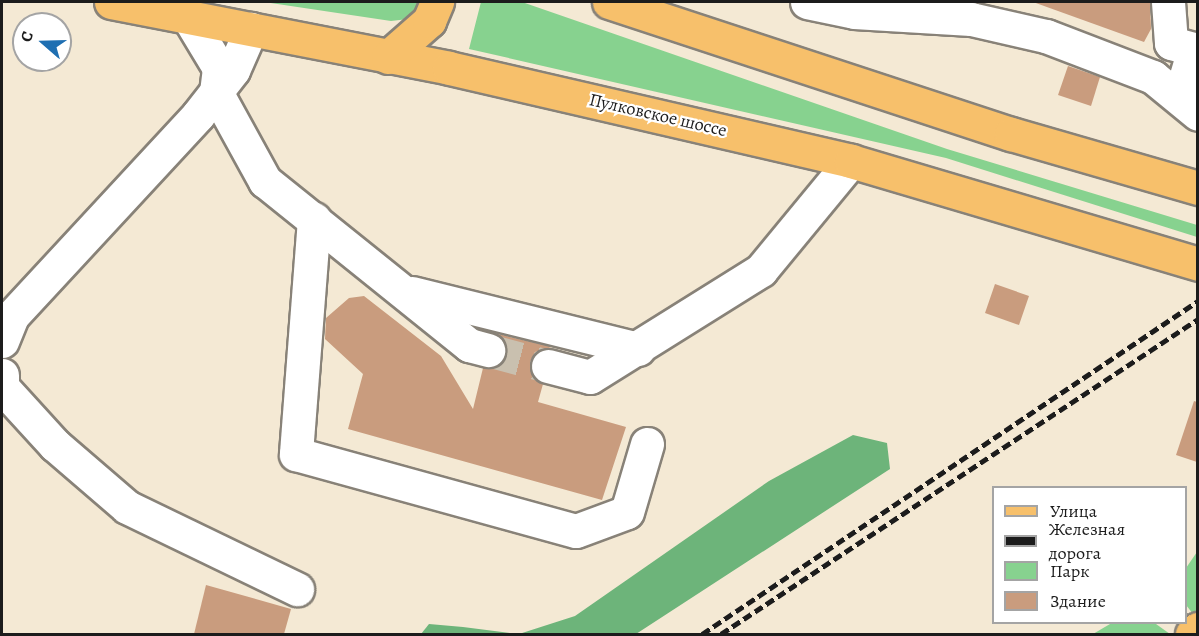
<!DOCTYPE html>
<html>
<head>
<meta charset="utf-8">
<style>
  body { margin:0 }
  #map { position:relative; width:1199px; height:636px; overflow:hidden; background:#f4e9d4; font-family:Alegreya,serif }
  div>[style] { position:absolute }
  .green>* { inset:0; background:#87d28f }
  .forest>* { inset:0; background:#6db47a }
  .building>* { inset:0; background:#c99c7e }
  .minor-tunnel>* { height:33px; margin-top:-16.5px; transform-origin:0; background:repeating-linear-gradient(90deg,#c9c0af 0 33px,transparent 0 49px) }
  .roads { filter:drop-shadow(2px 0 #888278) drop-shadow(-2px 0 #888278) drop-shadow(0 2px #888278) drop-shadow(0 -2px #888278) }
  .minor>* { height:33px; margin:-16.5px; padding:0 16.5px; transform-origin:16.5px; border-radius:16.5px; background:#fff }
  .major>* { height:33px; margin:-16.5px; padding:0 16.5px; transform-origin:16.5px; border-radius:16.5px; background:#f7c06b }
  .highway>* { height:33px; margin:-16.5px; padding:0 16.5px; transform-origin:16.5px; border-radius:16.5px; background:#f7c06b }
  .rail>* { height:4.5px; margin-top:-2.25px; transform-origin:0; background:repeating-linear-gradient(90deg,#1c1c1c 0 9px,transparent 0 13.5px) }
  span { translate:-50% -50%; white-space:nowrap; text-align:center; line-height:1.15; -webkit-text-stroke:4.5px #fff; paint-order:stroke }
  .street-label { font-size:18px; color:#1c1c1c }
  .frame { position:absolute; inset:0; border:3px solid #1c1c1c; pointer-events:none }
  .legend { position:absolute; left:992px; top:486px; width:195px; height:138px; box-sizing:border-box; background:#fff; border:2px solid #a4a4a4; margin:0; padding:8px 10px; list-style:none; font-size:18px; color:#1c1c1c }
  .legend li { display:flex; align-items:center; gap:12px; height:30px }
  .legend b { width:30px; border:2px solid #a4a4a4 }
  .north { position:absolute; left:12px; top:12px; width:60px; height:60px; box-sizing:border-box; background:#fff; border:2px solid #a4a4a4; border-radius:50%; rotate:290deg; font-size:16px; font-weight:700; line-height:24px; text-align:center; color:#1c1c1c }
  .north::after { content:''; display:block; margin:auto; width:21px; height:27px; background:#1f6fb2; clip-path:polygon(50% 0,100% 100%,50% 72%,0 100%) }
</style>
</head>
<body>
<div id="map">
  <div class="green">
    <div style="clip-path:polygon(264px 2px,419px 2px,419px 8px,408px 19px,391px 21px)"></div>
    <div style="clip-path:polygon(481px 2px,522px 2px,947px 149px,1197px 225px,1197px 237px,946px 158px,469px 49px)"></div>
    <div style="clip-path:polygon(1197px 552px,1197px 619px,1186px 605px,1186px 568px)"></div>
    <div style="clip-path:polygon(1110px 624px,1156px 624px,1170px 634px,1093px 634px)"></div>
  </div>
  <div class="forest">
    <div style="clip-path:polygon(853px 435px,887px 443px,890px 469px,636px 634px,519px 634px,575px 616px,769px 481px)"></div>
    <div style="clip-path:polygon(429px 624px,463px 627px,517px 634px,421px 634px)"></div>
  </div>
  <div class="building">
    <div style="clip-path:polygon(1033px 2px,1150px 2px,1151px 29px,1144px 42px)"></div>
    <div style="clip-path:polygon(1068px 66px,1100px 77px,1091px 106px,1058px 95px)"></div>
    <div style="clip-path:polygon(995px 284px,1029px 296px,1019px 325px,985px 313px)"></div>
    <div style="clip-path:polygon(364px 296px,441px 356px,473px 409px,483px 368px,493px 368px,506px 355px,506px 345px,494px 333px,552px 347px,535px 352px,530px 362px,534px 379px,543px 384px,538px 402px,626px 427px,602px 500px,348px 429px,363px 374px,325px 339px,326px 318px,349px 298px)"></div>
    <div style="clip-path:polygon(1194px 401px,1197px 402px,1197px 462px,1176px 455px)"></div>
    <div style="clip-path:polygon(206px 585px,291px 609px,284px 634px,194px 634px)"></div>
  </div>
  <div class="minor-tunnel">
    <div style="left:488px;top:350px;width:62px;rotate:14.9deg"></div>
  </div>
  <div class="roads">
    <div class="minor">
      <div style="left:807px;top:2px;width:48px;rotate:12deg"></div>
      <div style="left:854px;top:12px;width:117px;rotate:3.4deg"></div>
      <div style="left:971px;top:19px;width:77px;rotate:12.8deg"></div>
      <div style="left:1046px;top:36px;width:115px;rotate:21deg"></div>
      <div style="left:1153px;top:77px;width:58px;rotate:39.4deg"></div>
      <div style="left:1168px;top:2px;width:41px;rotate:85.8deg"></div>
      <div style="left:1171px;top:43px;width:24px;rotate:15deg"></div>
      <div style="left:1194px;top:49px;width:49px;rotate:106.6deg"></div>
      <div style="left:187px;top:15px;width:62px;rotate:58.9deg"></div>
      <div style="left:219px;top:68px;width:24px;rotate:97deg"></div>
      <div style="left:216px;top:92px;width:102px;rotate:61.2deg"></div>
      <div style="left:265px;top:181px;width:262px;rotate:38.8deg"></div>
      <div style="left:469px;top:345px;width:20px;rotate:15deg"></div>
      <div style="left:314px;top:219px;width:236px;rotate:94.4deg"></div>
      <div style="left:296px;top:454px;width:290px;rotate:15.4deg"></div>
      <div style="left:576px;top:531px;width:54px;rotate:-20.4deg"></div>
      <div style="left:627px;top:512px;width:71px;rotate:-73.6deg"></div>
      <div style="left:412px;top:293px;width:233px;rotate:13.9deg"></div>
      <div style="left:2px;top:341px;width:27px;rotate:-68deg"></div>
      <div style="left:12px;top:316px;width:274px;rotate:-47.2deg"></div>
      <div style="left:198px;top:115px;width:57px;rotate:-52.1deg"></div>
      <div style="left:233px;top:70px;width:45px;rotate:-66.3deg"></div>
      <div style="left:548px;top:366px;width:43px;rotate:14.7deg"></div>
      <div style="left:590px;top:377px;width:202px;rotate:-32deg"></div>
      <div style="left:761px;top:270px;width:141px;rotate:-50.5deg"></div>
      <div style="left:2px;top:375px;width:12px;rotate:90deg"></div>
      <div style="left:2px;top:387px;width:79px;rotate:47.6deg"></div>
      <div style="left:55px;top:445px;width:95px;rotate:40.7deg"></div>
      <div style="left:127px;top:507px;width:189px;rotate:25.8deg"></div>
    </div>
    <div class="major">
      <div style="left:111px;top:2px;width:344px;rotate:11deg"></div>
      <div style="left:449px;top:68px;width:413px;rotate:13deg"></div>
      <div style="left:851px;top:161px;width:362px;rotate:16.5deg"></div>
      <div style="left:609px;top:2px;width:423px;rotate:18.2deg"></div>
      <div style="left:1011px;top:134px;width:195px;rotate:16.1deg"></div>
      <div style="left:388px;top:57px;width:55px;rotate:-41.3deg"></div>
      <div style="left:429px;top:21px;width:21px;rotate:-67deg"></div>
    </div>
    <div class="highway">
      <div style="left:1192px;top:634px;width:8px;rotate:-40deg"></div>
    </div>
  </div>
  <div class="rail">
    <div style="left:702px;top:634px;width:597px;rotate:-33.88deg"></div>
    <div style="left:721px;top:634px;width:572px;rotate:-33.44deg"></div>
  </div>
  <div class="street-label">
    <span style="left:658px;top:115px;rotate:13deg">Пулковское шоссе</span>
  </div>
  <div class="frame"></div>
  <ul class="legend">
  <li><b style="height:8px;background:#f7c06b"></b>Улица</li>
  <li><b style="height:8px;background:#1c1c1c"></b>Железная дорога</li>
  <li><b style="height:16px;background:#87d28f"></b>Парк</li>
  <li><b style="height:16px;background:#c99c7e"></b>Здание</li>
  </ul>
  <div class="north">С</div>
</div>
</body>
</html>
